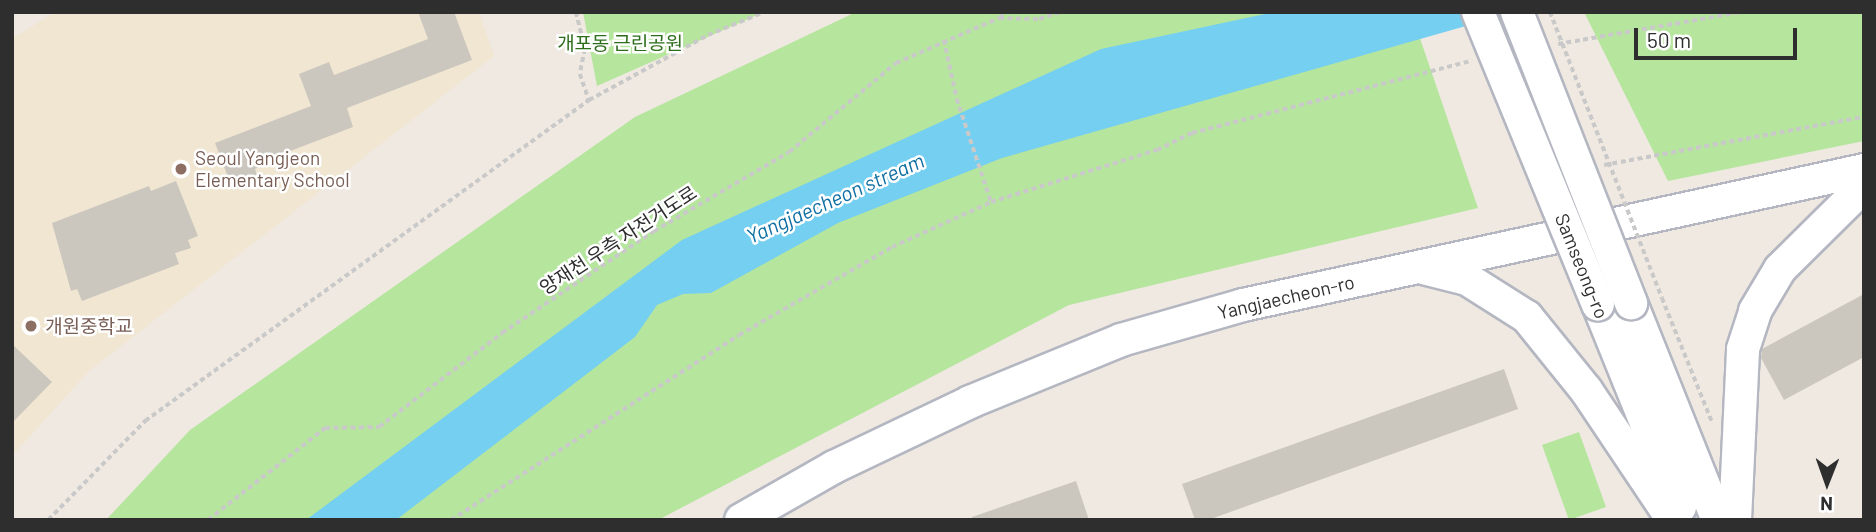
<!DOCTYPE html>
<html>
<head>
<meta charset="utf-8">
<style>
  body { margin:0 }
  #map { position:relative; width:1876px; height:532px; overflow:hidden; background:#efe9e1; font-family:Barlow,"Noto Sans KR",sans-serif }
  div>[style] { position:absolute }
  .education>* { inset:0; background:#f0e6d1 }
  .green>* { inset:0; background:#b6e59e }
  .water>* { inset:0; background:#75cff0 }
  .building>* { inset:0; background:#cbc7bf }
  .path>* { height:3.5px; margin-top:-1.75px; transform-origin:0; background:repeating-linear-gradient(90deg,#c9c9c9 0 5px,transparent 0 8.5px) }
  .roads { filter:drop-shadow(2px 0 #b4b7c1) drop-shadow(-2px 0 #b4b7c1) drop-shadow(0 2px #b4b7c1) drop-shadow(0 -2px #b4b7c1) }
  .secondary>* { height:32px; margin:-16px; padding:0 16px; transform-origin:16px; border-radius:16px; background:#fff }
  .path-bridge>* { height:3.5px; margin-top:-1.75px; transform-origin:0; background:repeating-linear-gradient(90deg,#c9c9c9 0 5px,transparent 0 8.5px) }
  .bridges { filter:drop-shadow(2px 0 #b4b7c1) drop-shadow(-2px 0 #b4b7c1) drop-shadow(0 2px #b4b7c1) drop-shadow(0 -2px #b4b7c1) }
  .secondary-bridge>* { height:32px; margin:-16px; padding:0 16px; transform-origin:16px; border-radius:16px; background:#fff }
  .dots>* { width:19px; height:19px; translate:-50% -50%; box-sizing:border-box; border:4px solid #fff; border-radius:50% }
  span { translate:-50% -50%; white-space:nowrap; text-align:center; line-height:1.15; -webkit-text-stroke:5px #fff; paint-order:stroke }
  .park-label { font-size:19px; color:#2c6e1b }
  .education-label { font-size:19px; color:#785e54 }
  .left { translate:0 -50%; text-align:left }
  .street-label { font-size:19px; color:#2e2e2e }
  .water-label { font-size:21px; color:#0d6fa3; font-style:italic }
  .frame { position:absolute; inset:0; border:14px solid #2e2e2e; pointer-events:none }
  .north { position:absolute; left:1792px; top:448px; width:70px; height:70px; -webkit-text-stroke:5px #fff; paint-order:stroke; rotate:181deg; font-size:19px; font-weight:700; line-height:28px; text-align:center; color:#2e2e2e }
  .north::after { content:''; display:block; margin:auto; width:24px; height:32px; background:#2e2e2e; clip-path:polygon(50% 0,100% 100%,50% 72%,0 100%) }
  .scale { position:absolute; left:1634px; top:28px; width:163px; height:32px; box-sizing:border-box; border:4px solid #2e2e2e; border-top:0; padding-left:9px; font-size:21px; line-height:24px; white-space:nowrap; color:#2e2e2e; -webkit-text-stroke:5px #fff; paint-order:stroke }
</style>
</head>
<body>
<div id="map">
  <div class="education">
    <div style="clip-path:polygon(55px 12px,479px 12px,494px 56px,89px 371px,12px 456px,12px 39px)"></div>
  </div>
  <div class="green">
    <div style="clip-path:polygon(583px 12px,764px 12px,597px 86px)"></div>
    <div style="clip-path:polygon(856px 12px,1411px 12px,1478px 208px,1069px 305px,658px 520px,106px 520px,190px 430px,635px 117px)"></div>
    <div style="clip-path:polygon(1584px 12px,1864px 12px,1864px 141px,1668px 181px)"></div>
    <div style="clip-path:polygon(1579px 432px,1606px 507px,1569px 520px,1542px 445px)"></div>
  </div>
  <div class="water">
    <div style="clip-path:polygon(1274px 12px,1515px 12px,1002px 158px,838px 223px,711px 293px,683px 294px,657px 305px,635px 337px,396px 520px,306px 520px,682px 240px,1101px 49px)"></div>
  </div>
  <div class="building">
    <div style="clip-path:polygon(418px 12px,454px 12px,472px 60px,347px 108px,353px 127px,285px 153px,255px 169px,257px 175px,231px 185px,215px 143px,311px 106px,299px 74px,329px 62px,334px 75px,428px 39px)"></div>
    <div style="clip-path:polygon(176px 181px,198px 236px,188px 240px,191px 248px,175px 253px,179px 264px,82px 301px,77px 289px,71px 291px,52px 223px,149px 186px,151px 191px)"></div>
    <div style="clip-path:polygon(1864px 294px,1864px 357px,1784px 400px,1761px 358px,1762px 349px)"></div>
    <div style="clip-path:polygon(12px 344px,52px 382px,12px 423px)"></div>
    <div style="clip-path:polygon(1504px 369px,1518px 409px,1208px 520px,1195px 520px,1182px 484px)"></div>
    <div style="clip-path:polygon(1076px 481px,1089px 520px,972px 520px,972px 517px)"></div>
  </div>
  <div class="path">
    <div style="left:576px;top:12px;width:38px;rotate:76deg"></div>
    <div style="left:585px;top:49px;width:25px;rotate:101deg"></div>
    <div style="left:580px;top:74px;width:28px;rotate:71deg"></div>
    <div style="left:589px;top:100px;width:136px;rotate:-28.6deg"></div>
    <div style="left:708px;top:35px;width:61px;rotate:-22.3deg"></div>
    <div style="left:999px;top:18px;width:11px;rotate:-34deg"></div>
    <div style="left:944px;top:40px;width:60px;rotate:77.6deg"></div>
    <div style="left:957px;top:99px;width:108px;rotate:71.7deg"></div>
    <div style="left:1558px;top:44px;width:187px;rotate:-9.9deg"></div>
    <div style="left:1604px;top:165px;width:264px;rotate:-10.5deg"></div>
    <div style="left:1662px;top:298px;width:134px;rotate:68deg"></div>
    <div style="left:48px;top:520px;width:139px;rotate:-45.6deg"></div>
    <div style="left:145px;top:421px;width:548px;rotate:-35.87deg"></div>
    <div style="left:208px;top:520px;width:149px;rotate:-38.2deg"></div>
    <div style="left:325px;top:428px;width:54px;rotate:-1.1deg"></div>
    <div style="left:379px;top:427px;width:155px;rotate:-37.4deg"></div>
    <div style="left:502px;top:333px;width:183px;rotate:-33.9deg"></div>
    <div style="left:654px;top:231px;width:156px;rotate:-30.3deg"></div>
    <div style="left:789px;top:152px;width:139px;rotate:-39.8deg"></div>
    <div style="left:896px;top:63px;width:112px;rotate:-23.6deg"></div>
    <div style="left:999px;top:18px;width:40px;rotate:1.4deg"></div>
    <div style="left:1039px;top:19px;width:22px;rotate:-18deg"></div>
    <div style="left:451px;top:520px;width:342px;rotate:-32.7deg"></div>
    <div style="left:739px;top:335px;width:177px;rotate:-29.9deg"></div>
    <div style="left:892px;top:247px;width:109px;rotate:-24.4deg"></div>
    <div style="left:991px;top:202px;width:174px;rotate:-17.4deg"></div>
    <div style="left:1157px;top:150px;width:39px;rotate:-26deg"></div>
    <div style="left:1192px;top:133px;width:288px;rotate:-14.5deg"></div>
  </div>
  <div class="roads">
    <div class="secondary">
      <div style="left:1423px;top:268px;width:45px;rotate:14deg"></div>
      <div style="left:1467px;top:279px;width:71px;rotate:32.3deg"></div>
      <div style="left:1527px;top:317px;width:94px;rotate:51.1deg"></div>
      <div style="left:1586px;top:390px;width:156px;rotate:56.2deg"></div>
      <div style="left:1631px;top:303px;width:234px;rotate:68.2deg"></div>
      <div style="left:1598px;top:304px;width:219px;rotate:68deg"></div>
      <div style="left:741px;top:520px;width:107px;rotate:-29.7deg"></div>
      <div style="left:834px;top:467px;width:151px;rotate:-25.5deg"></div>
      <div style="left:970px;top:402px;width:163px;rotate:-22.3deg"></div>
      <div style="left:1121px;top:340px;width:127px;rotate:-16deg"></div>
      <div style="left:1243px;top:305px;width:636px;rotate:-12.26deg"></div>
      <div style="left:1735px;top:520px;width:171px;rotate:-87.3deg"></div>
      <div style="left:1743px;top:349px;width:40px;rotate:-72deg"></div>
      <div style="left:1755px;top:311px;width:49px;rotate:-59.2deg"></div>
      <div style="left:1780px;top:269px;width:118px;rotate:-44.7deg"></div>
    </div>
  </div>
  <div class="path-bridge">
    <div style="left:1550px;top:12px;width:307px;rotate:68.6deg"></div>
  </div>
  <div class="bridges">
    <div class="secondary-bridge">
      <div style="left:1478px;top:12px;width:316px;rotate:67.7deg"></div>
      <div style="left:1517px;top:12px;width:313px;rotate:68.6deg"></div>
    </div>
  </div>
  <div class="dots">
    <div style="left:181px;top:169px;background:#8d6e63"></div>
    <div style="left:31px;top:326px;background:#8d6e63"></div>
  </div>
  <div class="park-label">
    <span style="left:620px;top:43px">개포동 근린공원</span>
  </div>
  <div class="education-label">
    <span class="left" style="left:195px;top:169px">Seoul Yangjeon<br>Elementary School</span>
    <span class="left" style="left:45px;top:326px">개원중학교</span>
  </div>
  <div class="street-label">
    <span style="left:618px;top:240px;rotate:-33deg">양재천 우측 자전거도로</span>
    <span style="left:1582px;top:266px;rotate:68deg">Samseong-ro</span>
    <span style="left:1286px;top:297px;rotate:-13deg">Yangjaecheon-ro</span>
  </div>
  <div class="water-label">
    <span style="left:835px;top:198px;rotate:-24deg">Yangjaecheon stream</span>
  </div>
  <div class="frame"></div>
  <div class="north">N</div>
  <div class="scale">50 m</div>
</div>
</body>
</html>
